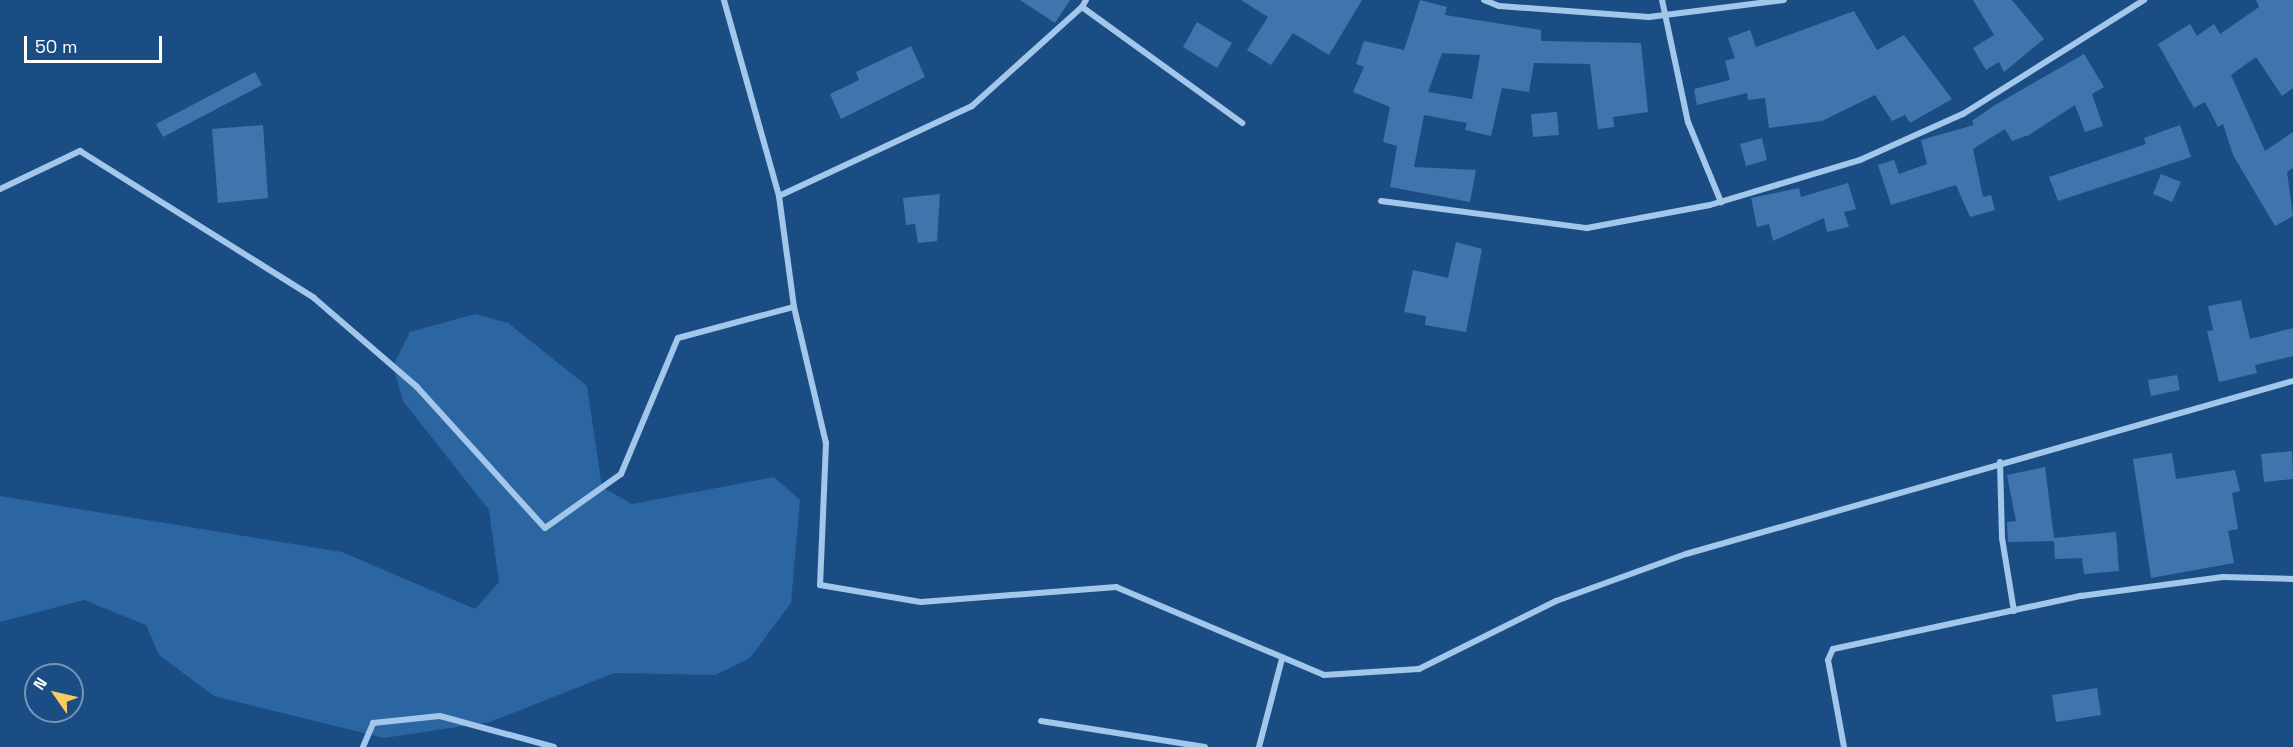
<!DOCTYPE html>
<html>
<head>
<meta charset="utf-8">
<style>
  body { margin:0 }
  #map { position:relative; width:2293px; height:747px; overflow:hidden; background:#1b4d85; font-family:"Space Grotesk",sans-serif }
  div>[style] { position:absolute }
  .green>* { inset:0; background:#2b65a2 }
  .building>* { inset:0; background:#3f74ac }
  .minor>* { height:6px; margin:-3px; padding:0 3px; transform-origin:3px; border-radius:3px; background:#a3c6eb }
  span { translate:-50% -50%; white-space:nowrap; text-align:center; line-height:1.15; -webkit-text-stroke:6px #1b4d85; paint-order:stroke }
  .north { position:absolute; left:24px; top:663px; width:60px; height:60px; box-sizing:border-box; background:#1b4d85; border:2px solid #7694b6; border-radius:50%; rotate:304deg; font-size:16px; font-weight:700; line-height:24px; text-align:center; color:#fff }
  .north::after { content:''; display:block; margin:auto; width:21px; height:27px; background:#fcc960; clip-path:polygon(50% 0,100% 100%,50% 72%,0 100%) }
  .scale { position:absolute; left:24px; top:36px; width:138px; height:27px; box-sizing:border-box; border:3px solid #fff; border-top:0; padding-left:8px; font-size:18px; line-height:21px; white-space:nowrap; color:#fff; -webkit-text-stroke:4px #1b4d85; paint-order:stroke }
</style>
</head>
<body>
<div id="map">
  <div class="green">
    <div style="clip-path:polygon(475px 314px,508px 323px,587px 386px,602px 487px,632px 504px,774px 477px,800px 500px,791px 603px,750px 658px,715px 675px,614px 673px,490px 722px,384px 738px,214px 696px,159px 655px,146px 625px,84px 600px,0 622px,0 496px,342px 552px,475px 609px,499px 582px,489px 510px,403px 401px,393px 366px,410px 332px)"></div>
  </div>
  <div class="building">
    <div style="clip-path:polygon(1020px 0,1070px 0,1055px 23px)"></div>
    <div style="clip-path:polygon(1241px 0,1362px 0,1329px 55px,1293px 33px,1271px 65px,1247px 50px,1268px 17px)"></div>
    <div style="clip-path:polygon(evenodd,1420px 0,1447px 7px,1445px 15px,1541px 30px,1541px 41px,1641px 43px,1648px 112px,1613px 117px,1614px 127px,1598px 129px,1590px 64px,1534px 63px,1529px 92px,1502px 88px,1491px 136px,1465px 130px,1467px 123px,1424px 115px,1414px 167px,1476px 170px,1470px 202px,1390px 187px,1397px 146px,1383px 142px,1390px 107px,1353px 92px,1364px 67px,1356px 64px,1364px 41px,1404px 50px,1420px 0,1442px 53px,1480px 55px,1472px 99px,1428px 92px,1442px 53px)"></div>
    <div style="clip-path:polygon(1973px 0,2012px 0,2044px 39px,2004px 72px,1999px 62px,1986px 70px,1973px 48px,1994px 35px)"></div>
    <div style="clip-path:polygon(2256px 0,2293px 0,2293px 88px,2282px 96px,2256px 57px,2231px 75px,2265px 151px,2293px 132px,2293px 168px,2287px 172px,2293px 216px,2275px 226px,2233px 155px,2223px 124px,2218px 127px,2205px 102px,2194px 108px,2158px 44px,2190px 24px,2197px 36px,2214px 24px,2220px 34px,2259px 7px)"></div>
    <div style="clip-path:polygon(1854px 11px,1877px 50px,1904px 35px,1952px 99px,1910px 123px,1905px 115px,1892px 121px,1875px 95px,1822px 121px,1769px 128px,1765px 98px,1748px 100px,1747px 93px,1697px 105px,1694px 89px,1730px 80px,1725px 61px,1735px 58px,1728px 38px,1750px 30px,1756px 47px)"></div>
    <div style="clip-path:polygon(1197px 22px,1232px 43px,1217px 68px,1183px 47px)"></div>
    <div style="clip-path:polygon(911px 46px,925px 77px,841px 119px,830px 94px,859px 80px,856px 72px)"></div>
    <div style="clip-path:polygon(2084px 54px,2104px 87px,2092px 94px,2103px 126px,2085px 132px,2075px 105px,2029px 135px,2012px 141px,2005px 129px,1973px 149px,1983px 197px,1991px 195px,1995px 210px,1970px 217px,1956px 185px,1891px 205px,1878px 165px,1894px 160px,1899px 174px,1927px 164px,1921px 140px,1974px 125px,1972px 121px,1995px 105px)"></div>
    <div style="clip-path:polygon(255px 72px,262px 85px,163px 137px,156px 124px)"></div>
    <div style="clip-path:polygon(1557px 112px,1559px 135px,1533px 137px,1531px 114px)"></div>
    <div style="clip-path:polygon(263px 125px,268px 198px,218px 203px,212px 129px)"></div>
    <div style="clip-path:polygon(2180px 125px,2191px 157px,2058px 201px,2049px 177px,2146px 144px,2144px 138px)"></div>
    <div style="clip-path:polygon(1762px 138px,1767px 160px,1746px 166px,1740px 144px)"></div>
    <div style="clip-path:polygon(2161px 174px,2181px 182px,2172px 202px,2153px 194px)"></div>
    <div style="clip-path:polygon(1848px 183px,1856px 209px,1844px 212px,1849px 227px,1827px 232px,1824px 218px,1773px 241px,1769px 224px,1757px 227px,1751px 198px,1799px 188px,1801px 197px)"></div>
    <div style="clip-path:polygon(940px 194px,937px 241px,918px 243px,915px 224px,906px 225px,903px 198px)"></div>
    <div style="clip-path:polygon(1456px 242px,1482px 249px,1466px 332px,1425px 325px,1426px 316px,1404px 312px,1413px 270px,1448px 278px)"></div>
    <div style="clip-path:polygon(2241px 300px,2250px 339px,2293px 328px,2293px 356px,2255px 365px,2257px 373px,2219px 382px,2207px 331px,2213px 330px,2208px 306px)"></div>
    <div style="clip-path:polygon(2177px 375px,2180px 390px,2151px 396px,2148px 380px)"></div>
    <div style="clip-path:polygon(2292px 451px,2293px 479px,2264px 482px,2261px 454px)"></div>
    <div style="clip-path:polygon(2172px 453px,2176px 479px,2235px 470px,2240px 491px,2232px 493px,2238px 529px,2228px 531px,2234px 563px,2151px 578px,2133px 459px)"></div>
    <div style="clip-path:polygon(2045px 467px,2054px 538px,2116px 532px,2119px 571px,2084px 574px,2082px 558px,2055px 559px,2054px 541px,2008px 542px,2007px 522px,2016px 521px,2007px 475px)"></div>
    <div style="clip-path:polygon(2097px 688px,2101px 715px,2056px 722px,2052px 695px)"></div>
  </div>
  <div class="minor">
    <div style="left:1086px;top:0;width:8px;rotate:120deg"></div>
    <div style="left:1082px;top:7px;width:198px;rotate:35.9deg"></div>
    <div style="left:1484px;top:0;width:16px;rotate:22deg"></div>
    <div style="left:1499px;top:6px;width:150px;rotate:4.2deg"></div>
    <div style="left:1649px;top:17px;width:136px;rotate:-7.2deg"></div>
    <div style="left:1662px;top:0;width:125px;rotate:78deg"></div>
    <div style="left:1688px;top:122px;width:87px;rotate:67.6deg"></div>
    <div style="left:0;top:189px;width:89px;rotate:-25.4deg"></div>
    <div style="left:80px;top:151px;width:276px;rotate:32.1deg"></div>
    <div style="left:314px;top:298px;width:136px;rotate:40.8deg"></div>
    <div style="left:417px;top:387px;width:190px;rotate:47.8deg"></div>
    <div style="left:545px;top:528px;width:93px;rotate:-35.4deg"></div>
    <div style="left:621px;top:474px;width:147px;rotate:-67.3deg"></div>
    <div style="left:678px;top:338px;width:120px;rotate:-15deg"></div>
    <div style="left:794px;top:307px;width:112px;rotate:-97.7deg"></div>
    <div style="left:779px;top:196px;width:204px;rotate:-105.7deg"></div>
    <div style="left:779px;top:196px;width:213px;rotate:-25deg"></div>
    <div style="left:972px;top:106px;width:148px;rotate:-42deg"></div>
    <div style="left:1381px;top:201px;width:208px;rotate:7.5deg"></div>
    <div style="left:1587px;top:228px;width:125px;rotate:-10.6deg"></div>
    <div style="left:1710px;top:205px;width:157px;rotate:-16.7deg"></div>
    <div style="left:1860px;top:160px;width:113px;rotate:-24.1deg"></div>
    <div style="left:1963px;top:114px;width:214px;rotate:-32.2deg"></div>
    <div style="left:794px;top:307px;width:140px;rotate:76.8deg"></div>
    <div style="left:826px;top:443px;width:142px;rotate:92.4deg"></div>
    <div style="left:820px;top:585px;width:102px;rotate:9.6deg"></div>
    <div style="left:921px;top:602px;width:196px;rotate:-4.4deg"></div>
    <div style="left:1116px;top:587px;width:226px;rotate:22.9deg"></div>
    <div style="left:1324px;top:675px;width:95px;rotate:-3.6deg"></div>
    <div style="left:1419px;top:669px;width:153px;rotate:-26.4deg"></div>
    <div style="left:1556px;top:601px;width:138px;rotate:-19.9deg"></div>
    <div style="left:1686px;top:554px;width:631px;rotate:-15.91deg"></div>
    <div style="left:2000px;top:462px;width:76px;rotate:88.5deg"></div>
    <div style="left:2002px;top:538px;width:74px;rotate:80.7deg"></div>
    <div style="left:1041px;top:721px;width:166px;rotate:9deg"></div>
    <div style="left:363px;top:747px;width:26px;rotate:-67deg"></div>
    <div style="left:373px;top:723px;width:67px;rotate:-6deg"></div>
    <div style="left:440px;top:716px;width:118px;rotate:15.2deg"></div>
    <div style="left:1259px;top:747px;width:91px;rotate:-75.4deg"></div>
    <div style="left:1844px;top:747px;width:88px;rotate:-100.4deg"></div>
    <div style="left:1828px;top:660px;width:12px;rotate:-66deg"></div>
    <div style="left:1833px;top:649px;width:254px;rotate:-12.1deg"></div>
    <div style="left:2081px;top:596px;width:143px;rotate:-7.6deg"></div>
    <div style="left:2223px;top:577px;width:70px;rotate:1.6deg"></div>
  </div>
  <div class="north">N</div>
  <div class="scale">50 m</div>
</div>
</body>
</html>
